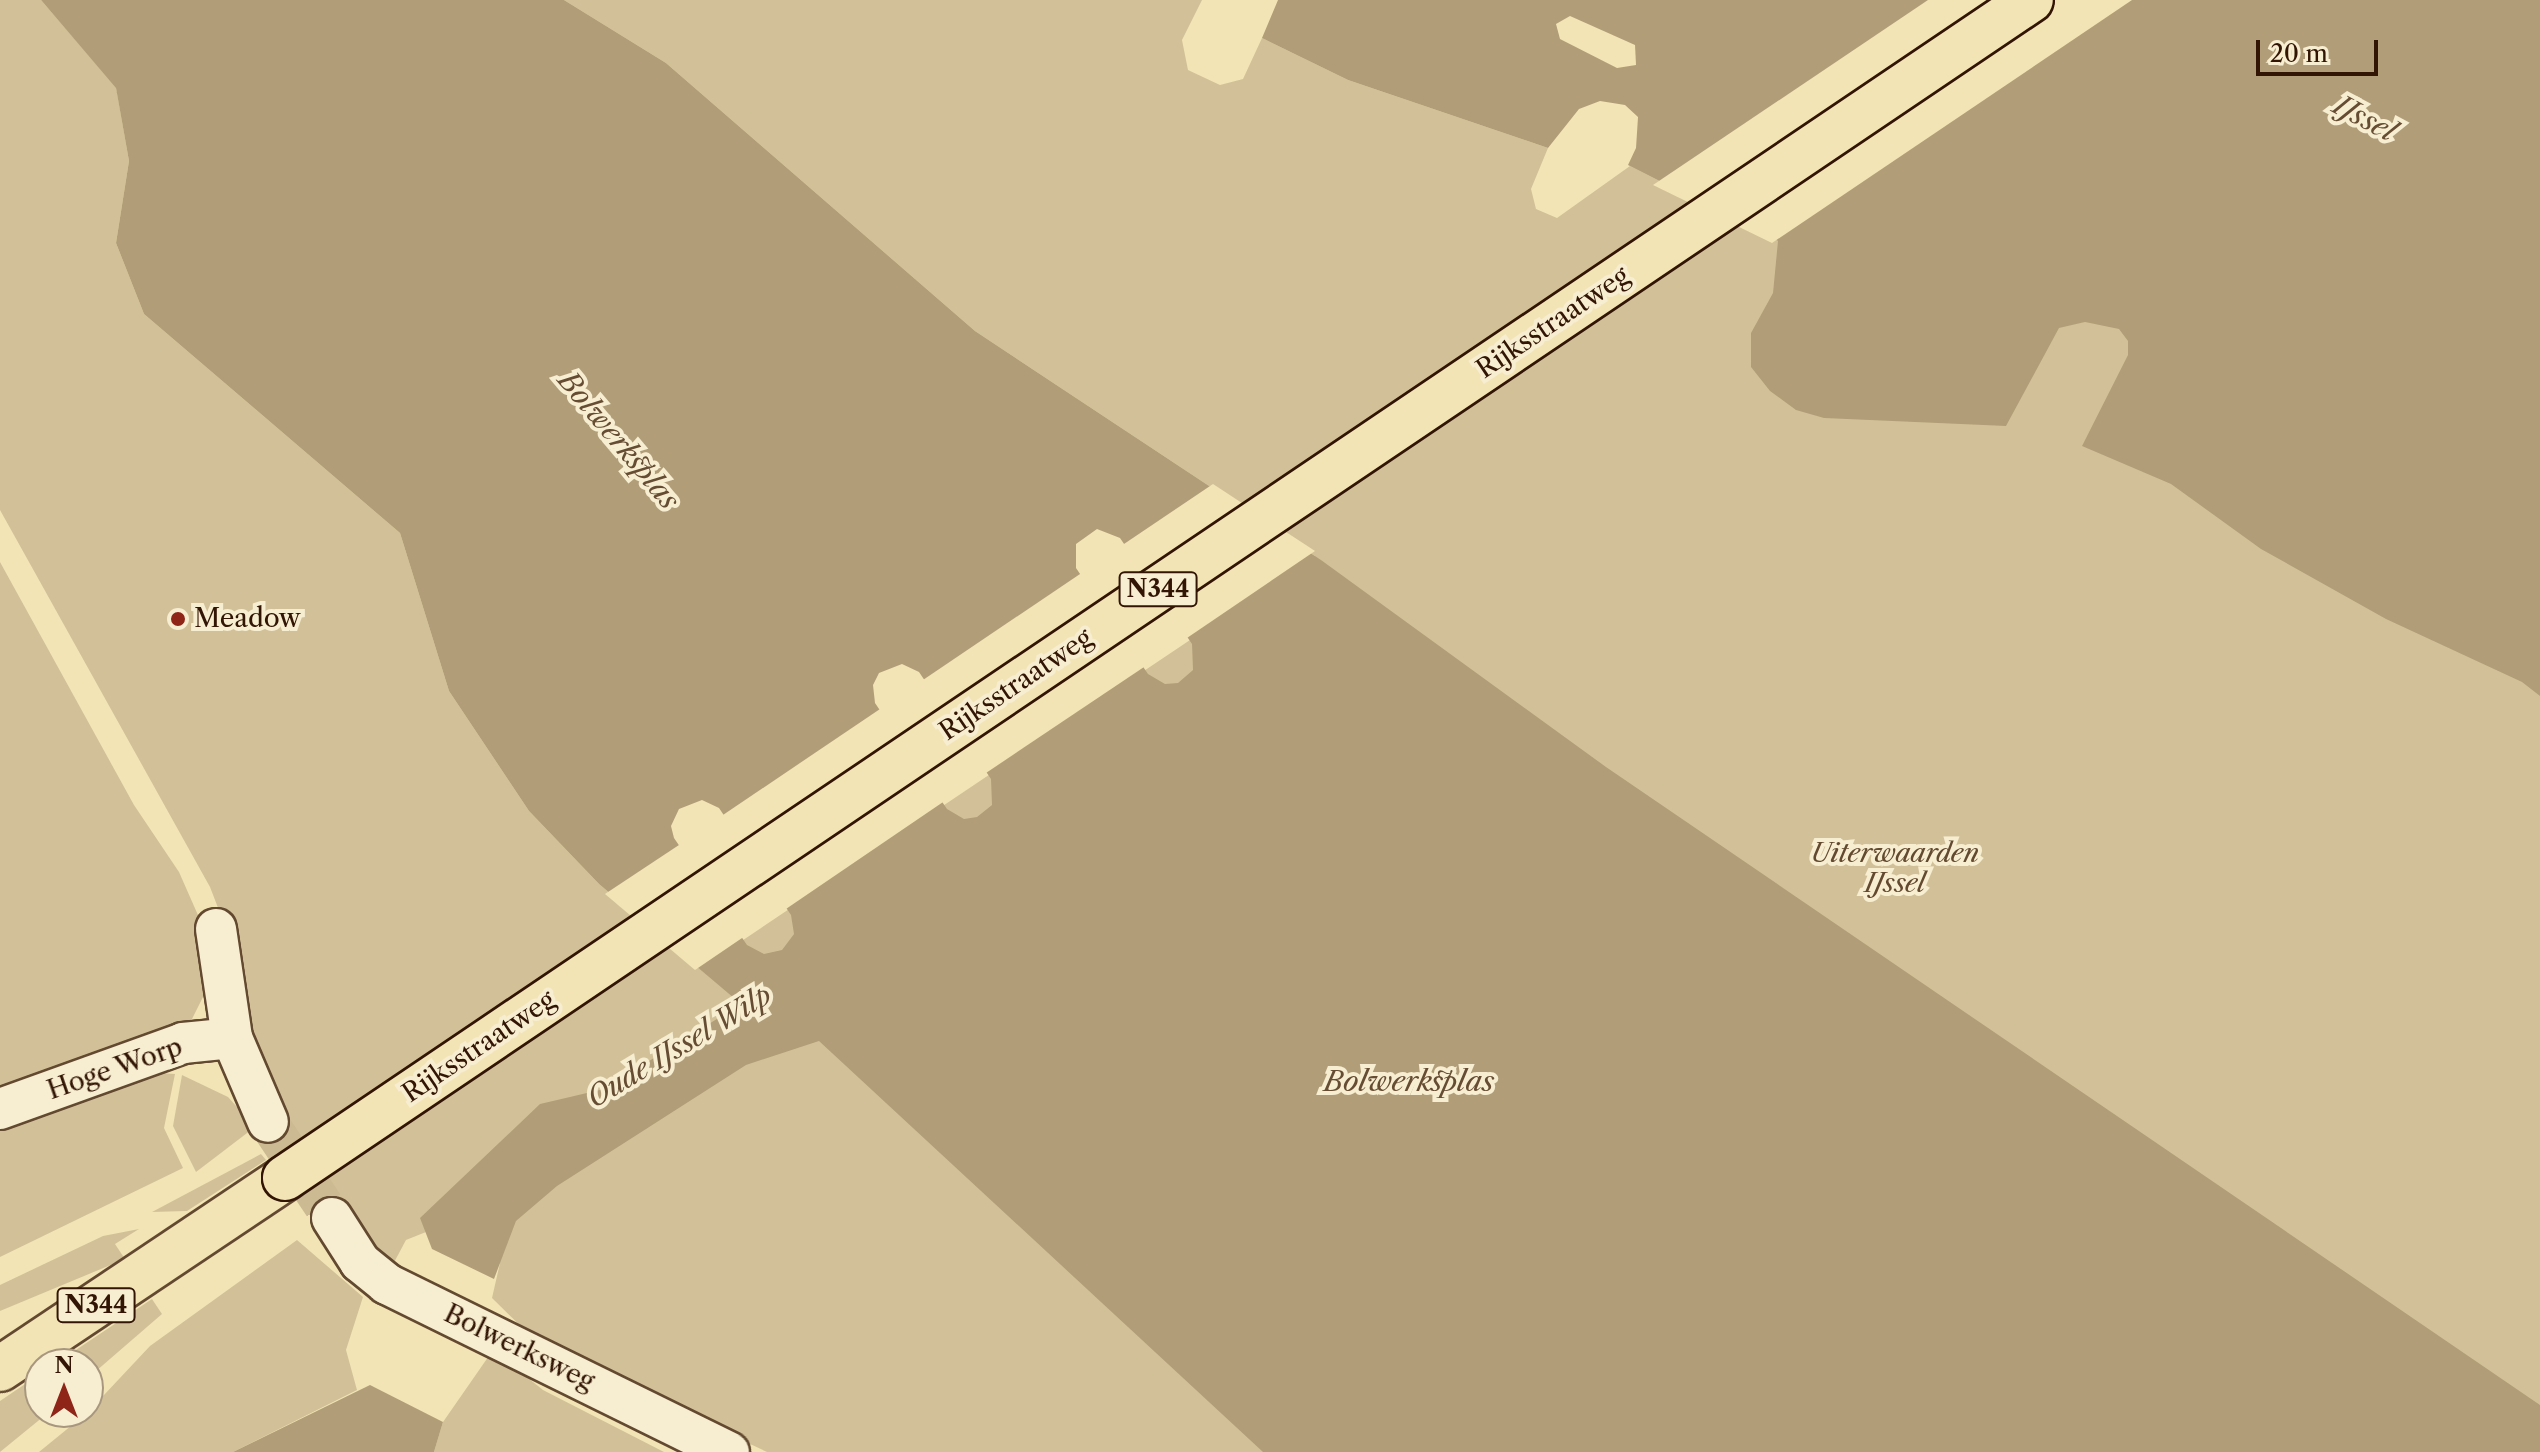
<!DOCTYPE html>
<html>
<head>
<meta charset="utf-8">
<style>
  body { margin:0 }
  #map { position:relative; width:2540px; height:1452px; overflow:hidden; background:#f3e4b6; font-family:"Libre Caslon Text",serif }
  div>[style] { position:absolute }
  .green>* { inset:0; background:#d2c198 }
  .water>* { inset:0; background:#b19e79 }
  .pier>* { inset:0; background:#f3e4b6 }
  .street-tunnel>* { height:40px; margin-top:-20px; transform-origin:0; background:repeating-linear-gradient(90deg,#ccbb92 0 40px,transparent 0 60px) }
  .roads { filter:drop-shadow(2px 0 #624930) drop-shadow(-2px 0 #624930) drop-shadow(0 2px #624930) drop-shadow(0 -2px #624930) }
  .street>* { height:40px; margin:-20px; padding:0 20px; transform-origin:20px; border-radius:20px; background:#f7edd0 }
  .primary>* { height:44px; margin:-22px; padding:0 22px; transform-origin:22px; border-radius:22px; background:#f3e4b6 }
  .bridges { filter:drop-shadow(2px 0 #321504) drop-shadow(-2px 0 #321504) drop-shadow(0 2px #321504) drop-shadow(0 -2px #321504) }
  .primary-bridge>* { height:44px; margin:-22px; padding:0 22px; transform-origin:22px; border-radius:22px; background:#f3e4b6 }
  .dots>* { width:22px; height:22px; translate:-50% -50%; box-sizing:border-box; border:4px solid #f7edd0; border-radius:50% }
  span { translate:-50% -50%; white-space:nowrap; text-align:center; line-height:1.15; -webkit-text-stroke:8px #f7edd0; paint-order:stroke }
  .shield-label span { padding:2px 6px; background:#f7edd0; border:2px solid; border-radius:6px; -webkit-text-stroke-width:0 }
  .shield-label { font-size:24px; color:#321504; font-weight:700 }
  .street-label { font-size:26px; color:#321504 }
  .poi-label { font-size:26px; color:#321504 }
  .left { translate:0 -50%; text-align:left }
  .park-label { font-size:26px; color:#624930; font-style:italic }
  .water-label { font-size:28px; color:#654c33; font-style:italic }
  .north { position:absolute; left:24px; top:1348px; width:80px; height:80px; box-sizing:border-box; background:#f7edd0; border:2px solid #a8977e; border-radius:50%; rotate:0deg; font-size:22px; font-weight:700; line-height:32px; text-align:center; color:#321504 }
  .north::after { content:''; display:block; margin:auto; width:28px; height:36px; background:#8f2418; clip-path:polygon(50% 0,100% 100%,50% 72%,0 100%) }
  .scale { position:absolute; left:2256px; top:40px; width:122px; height:36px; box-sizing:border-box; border:4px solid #321504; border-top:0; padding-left:10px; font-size:24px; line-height:28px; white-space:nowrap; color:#321504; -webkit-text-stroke:6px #f7edd0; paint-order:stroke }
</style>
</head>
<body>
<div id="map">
  <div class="green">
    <div style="clip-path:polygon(0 0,41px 0,116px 87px,129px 161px,116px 243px,144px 314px,400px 533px,449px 691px,529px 811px,599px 884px,700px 969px,1315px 556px,975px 331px,666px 63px,564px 0,1202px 0,1182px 40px,1188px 70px,1220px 85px,1243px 79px,1262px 38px,1348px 80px,1548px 148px,1531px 189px,1536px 209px,1557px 218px,1630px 166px,1778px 241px,2124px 323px,2540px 553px,2540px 1452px,767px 1452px,541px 1346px,492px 1298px,500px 1263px,421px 1218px,426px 1232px,406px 1240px,390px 1270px,277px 1110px,261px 1080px,230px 939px,210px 887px,0 510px)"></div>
    <div style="clip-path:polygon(0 562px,134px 805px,179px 872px,205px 931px,213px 977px,192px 1019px,172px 1031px,0 1093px)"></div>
    <div style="clip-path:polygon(146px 1072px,175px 1074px,164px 1128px,183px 1168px,0 1257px,0 1119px)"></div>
    <div style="clip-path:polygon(182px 1075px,228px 1097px,255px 1127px,196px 1172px,173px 1126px)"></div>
    <div style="clip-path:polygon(261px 1154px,266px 1160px,187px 1211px,152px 1212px)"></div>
    <div style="clip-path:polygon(139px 1229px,115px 1244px,125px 1259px,0 1311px,0 1285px,103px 1236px)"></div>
    <div style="clip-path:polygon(297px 1240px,363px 1297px,346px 1350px,357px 1390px,233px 1452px,39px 1452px,88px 1412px,150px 1346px)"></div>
    <div style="clip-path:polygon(152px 1299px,162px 1314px,88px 1378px,88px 1364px,55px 1364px)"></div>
    <div style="clip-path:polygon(493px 1350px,543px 1390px,664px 1452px,434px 1452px,443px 1422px)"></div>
    <div style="clip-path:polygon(40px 1374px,40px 1412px,49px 1412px,0 1452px,0 1401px)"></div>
  </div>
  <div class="water">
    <div style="clip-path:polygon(evenodd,41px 0,564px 0,666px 63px,975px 331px,1321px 560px,1606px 767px,2540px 1405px,2540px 1452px,1263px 1452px,819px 1041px,746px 1065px,557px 1186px,516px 1221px,494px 1279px,432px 1249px,420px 1218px,540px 1104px,604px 1089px,741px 1004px,599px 884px,529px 811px,449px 691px,400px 533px,144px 314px,116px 243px,129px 161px,116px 88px,41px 0,1097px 529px,1120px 538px,1192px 644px,1193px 670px,1178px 683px,1165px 684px,1148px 674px,1076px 568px,1076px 544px,1097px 529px,41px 0,902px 664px,919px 672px,991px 779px,992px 805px,977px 817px,964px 819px,947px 809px,875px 703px,873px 685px,879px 673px,902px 664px,41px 0,702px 800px,719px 808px,791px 915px,794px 934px,782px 950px,764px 954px,747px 945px,674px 838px,671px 826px,679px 809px,702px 800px)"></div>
    <div style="clip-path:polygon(1278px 0,2540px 0,2540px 696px,2522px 682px,2386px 619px,2261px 549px,2171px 484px,2082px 446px,2128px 355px,2128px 341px,2119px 329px,2085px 322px,2059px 328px,2006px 426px,1824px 418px,1796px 410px,1770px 391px,1751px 367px,1751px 333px,1773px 293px,1778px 241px,1628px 165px,1636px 148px,1638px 117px,1625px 105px,1600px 101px,1579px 109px,1548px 148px,1348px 80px,1262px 38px)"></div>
    <div style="clip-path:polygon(370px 1385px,443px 1422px,434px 1452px,233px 1452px)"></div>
  </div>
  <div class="pier">
    <div style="clip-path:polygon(1928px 0,2132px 0,1772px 243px,1653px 185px)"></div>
    <div style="clip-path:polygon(1570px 16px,1635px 45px,1636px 65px,1617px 68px,1560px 39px,1556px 24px)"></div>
    <div style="clip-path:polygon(1213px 484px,1315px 551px,1184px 640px,1121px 546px)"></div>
    <div style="clip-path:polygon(1083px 572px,1147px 665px,983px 775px,920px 682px)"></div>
    <div style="clip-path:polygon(883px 707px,946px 800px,783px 911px,720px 817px)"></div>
    <div style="clip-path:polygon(682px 843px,745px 936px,695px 970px,605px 894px)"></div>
  </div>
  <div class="street-tunnel">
    <div style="left:268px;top:1122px;width:115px;rotate:56.3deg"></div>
  </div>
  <div class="roads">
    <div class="street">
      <div style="left:216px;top:929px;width:110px;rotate:81.6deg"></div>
      <div style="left:232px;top:1038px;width:91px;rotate:66.8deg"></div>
      <div style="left:0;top:1109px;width:195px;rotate:-19.8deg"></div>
      <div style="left:183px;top:1043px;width:49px;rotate:-5.8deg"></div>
      <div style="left:332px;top:1218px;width:52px;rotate:57.5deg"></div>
      <div style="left:360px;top:1262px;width:35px;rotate:39deg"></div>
      <div style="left:387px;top:1284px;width:381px;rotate:26.2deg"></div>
    </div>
    <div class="primary">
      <div style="left:0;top:1369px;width:343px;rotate:-33.8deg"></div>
    </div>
  </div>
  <div class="bridges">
    <div class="primary-bridge">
      <div style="left:285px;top:1178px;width:2106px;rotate:-34.01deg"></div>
    </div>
  </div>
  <div class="dots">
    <div style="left:178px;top:619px;background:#8f2418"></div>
  </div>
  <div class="shield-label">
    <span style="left:1158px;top:589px">N344</span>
    <span style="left:96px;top:1305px">N344</span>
  </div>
  <div class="street-label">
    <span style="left:1553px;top:323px;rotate:-34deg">Rijksstraatweg</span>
    <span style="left:1016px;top:685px;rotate:-34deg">Rijksstraatweg</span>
    <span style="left:479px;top:1047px;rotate:-34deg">Rijksstraatweg</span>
    <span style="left:115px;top:1069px;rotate:-19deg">Hoge Worp</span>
    <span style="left:519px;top:1348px;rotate:26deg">Bolwerksweg</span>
  </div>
  <div class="poi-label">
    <span class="left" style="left:194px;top:619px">Meadow</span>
  </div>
  <div class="park-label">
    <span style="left:1895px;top:869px">Uiterwaarden<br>IJssel</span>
  </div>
  <div class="water-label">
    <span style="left:2365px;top:118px;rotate:28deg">IJssel</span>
    <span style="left:619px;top:440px;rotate:50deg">Bolwerksplas</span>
    <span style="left:679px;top:1046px;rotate:-31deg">Oude IJssel Wilp</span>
    <span style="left:1409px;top:1081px">Bolwerksplas</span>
  </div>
  <div class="north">N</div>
  <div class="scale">20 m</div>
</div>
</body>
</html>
